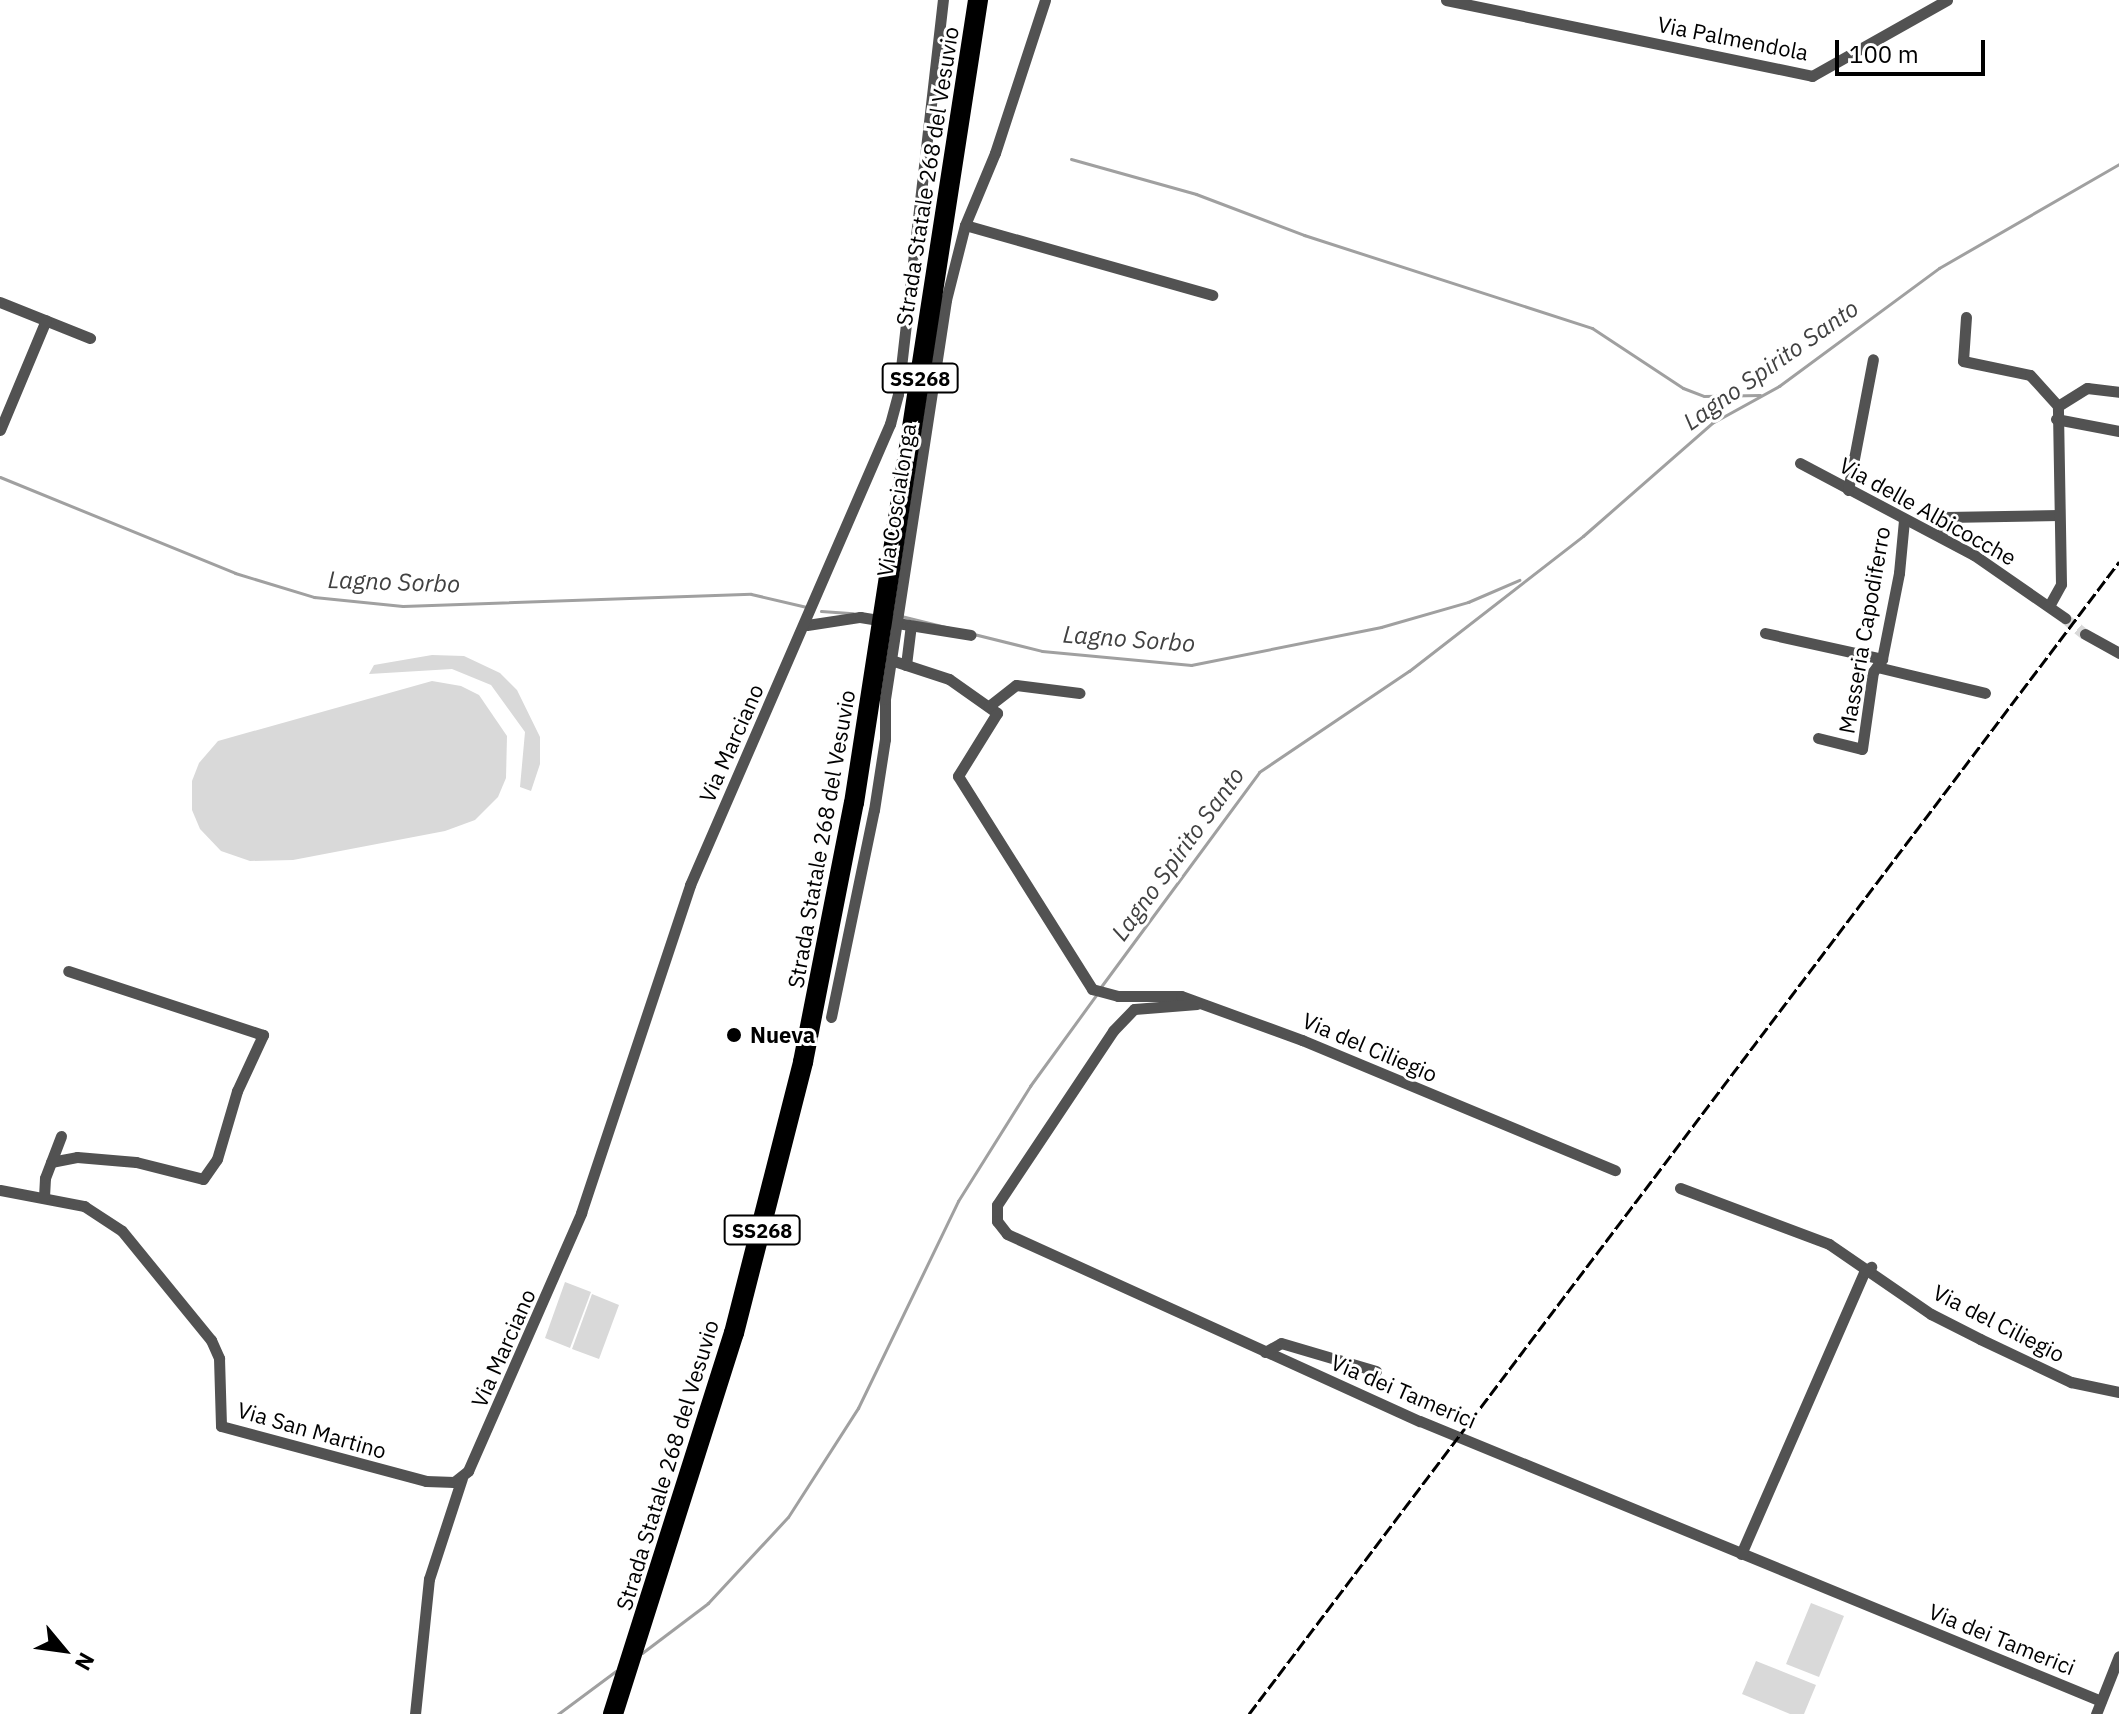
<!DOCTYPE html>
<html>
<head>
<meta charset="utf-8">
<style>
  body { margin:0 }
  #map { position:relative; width:2119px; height:1714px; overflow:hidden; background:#fff; font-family:"IBM Plex Sans",sans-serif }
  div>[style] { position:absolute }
  .green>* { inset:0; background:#d9d9d9 }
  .stream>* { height:3px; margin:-1.5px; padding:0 1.5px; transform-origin:1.5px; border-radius:1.5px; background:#a0a0a0 }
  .street-tunnel>* { height:11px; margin-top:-5.5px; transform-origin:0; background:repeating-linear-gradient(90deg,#d9d9d9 0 11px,transparent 0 16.5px) }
  .street>* { height:11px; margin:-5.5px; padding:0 5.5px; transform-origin:5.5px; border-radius:5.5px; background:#525252 }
  .highway>* { height:20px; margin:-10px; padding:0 10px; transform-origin:10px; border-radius:10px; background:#000 }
  .rail>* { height:3px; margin-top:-1.5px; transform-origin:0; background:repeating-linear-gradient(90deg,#000 0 12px,transparent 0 16px) }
  .dots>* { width:22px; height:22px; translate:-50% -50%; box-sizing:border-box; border:4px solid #fff; border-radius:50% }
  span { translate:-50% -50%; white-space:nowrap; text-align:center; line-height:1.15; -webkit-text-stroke:6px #fff; paint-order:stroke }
  .shield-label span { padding:2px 6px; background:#fff; border:2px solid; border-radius:6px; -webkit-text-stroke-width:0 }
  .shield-label { font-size:20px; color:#000; font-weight:700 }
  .street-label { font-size:22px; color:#000 }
  .poi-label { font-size:22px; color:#000; font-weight:700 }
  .left { translate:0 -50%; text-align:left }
  .water-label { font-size:24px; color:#414141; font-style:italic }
  .north { position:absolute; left:24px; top:1610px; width:80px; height:80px; -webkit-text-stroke:6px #fff; paint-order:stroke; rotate:119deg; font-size:22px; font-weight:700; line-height:32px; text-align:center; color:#000 }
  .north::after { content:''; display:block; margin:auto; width:28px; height:36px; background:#000; clip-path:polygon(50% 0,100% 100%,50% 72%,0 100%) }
  .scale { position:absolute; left:1835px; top:40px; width:150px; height:36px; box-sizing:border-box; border:4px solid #000; border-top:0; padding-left:10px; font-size:24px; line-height:28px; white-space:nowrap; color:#000; -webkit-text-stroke:6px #fff; paint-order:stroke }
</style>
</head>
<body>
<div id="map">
  <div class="green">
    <div style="clip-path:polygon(432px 655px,464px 656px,500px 673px,517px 690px,540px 737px,540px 764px,531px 791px,520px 787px,525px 732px,491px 685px,452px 669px,369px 674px,374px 665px)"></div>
    <div style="clip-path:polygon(432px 681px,461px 686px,479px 695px,507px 736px,506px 778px,498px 797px,475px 820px,445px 831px,293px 860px,250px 861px,221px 851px,200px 829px,192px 810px,192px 781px,199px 763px,218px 741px)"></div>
    <div style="clip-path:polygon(565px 1282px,591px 1292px,570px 1348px,545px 1338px)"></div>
    <div style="clip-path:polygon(592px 1294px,619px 1305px,599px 1359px,572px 1349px)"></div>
    <div style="clip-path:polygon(1811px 1603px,1844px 1616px,1819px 1677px,1786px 1664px)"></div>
    <div style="clip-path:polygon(1756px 1661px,1816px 1685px,1804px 1714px,1790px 1714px,1742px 1694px)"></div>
  </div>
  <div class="stream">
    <div style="left:1071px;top:159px;width:130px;rotate:15.6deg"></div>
    <div style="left:1196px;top:194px;width:116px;rotate:20.8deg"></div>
    <div style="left:1304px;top:235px;width:303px;rotate:17.9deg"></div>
    <div style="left:1592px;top:328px;width:109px;rotate:33.4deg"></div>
    <div style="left:1683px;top:388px;width:22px;rotate:21deg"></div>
    <div style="left:1704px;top:396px;width:56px;rotate:-1deg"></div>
    <div style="left:0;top:477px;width:254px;rotate:22.2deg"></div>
    <div style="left:235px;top:573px;width:83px;rotate:16.9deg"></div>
    <div style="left:314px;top:597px;width:89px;rotate:5.8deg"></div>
    <div style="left:403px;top:606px;width:348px;rotate:-2deg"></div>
    <div style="left:751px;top:594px;width:57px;rotate:13.1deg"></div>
    <div style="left:821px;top:611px;width:32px;rotate:4deg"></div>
    <div style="left:901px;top:616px;width:145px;rotate:13.9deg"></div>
    <div style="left:1042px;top:651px;width:150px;rotate:5.4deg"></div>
    <div style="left:1191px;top:665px;width:194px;rotate:-11.3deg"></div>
    <div style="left:1381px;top:627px;width:91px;rotate:-16deg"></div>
    <div style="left:1468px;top:602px;width:56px;rotate:-23.3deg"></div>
    <div style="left:1100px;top:988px;width:268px;rotate:-53.6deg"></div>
    <div style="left:1259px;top:772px;width:181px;rotate:-34deg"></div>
    <div style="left:1409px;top:671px;width:220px;rotate:-37.8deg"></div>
    <div style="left:1583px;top:536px;width:171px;rotate:-41.2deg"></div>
    <div style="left:1712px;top:423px;width:77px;rotate:-28.9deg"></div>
    <div style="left:1779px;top:386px;width:199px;rotate:-36.4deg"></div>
    <div style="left:1939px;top:268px;width:208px;rotate:-30deg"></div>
    <div style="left:642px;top:1653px;width:83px;rotate:-37.1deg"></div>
    <div style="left:708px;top:1603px;width:117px;rotate:-47.1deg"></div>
    <div style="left:788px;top:1517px;width:130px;rotate:-57.3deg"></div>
    <div style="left:858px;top:1408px;width:230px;rotate:-64.2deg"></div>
    <div style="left:958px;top:1201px;width:136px;rotate:-57.9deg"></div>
    <div style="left:1030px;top:1086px;width:112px;rotate:-54deg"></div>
    <div style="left:558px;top:1714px;width:72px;rotate:-36.6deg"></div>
  </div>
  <div class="street-tunnel">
    <div style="left:2065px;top:618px;width:26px;rotate:39deg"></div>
  </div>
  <div class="street">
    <div style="left:1446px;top:0;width:374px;rotate:11.7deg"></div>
    <div style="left:1812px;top:76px;width:155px;rotate:-29.4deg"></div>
    <div style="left:965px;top:225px;width:257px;rotate:15.8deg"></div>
    <div style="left:0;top:302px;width:97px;rotate:21.8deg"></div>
    <div style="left:1966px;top:317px;width:44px;rotate:93.9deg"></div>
    <div style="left:1963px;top:361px;width:68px;rotate:11.8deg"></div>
    <div style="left:2030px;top:375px;width:42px;rotate:47.9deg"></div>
    <div style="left:2056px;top:419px;width:64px;rotate:10.8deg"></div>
    <div style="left:0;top:430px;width:119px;rotate:-67.3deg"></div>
    <div style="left:1800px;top:463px;width:197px;rotate:27.9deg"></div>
    <div style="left:1974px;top:555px;width:111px;rotate:34.7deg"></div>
    <div style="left:1848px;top:490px;width:133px;rotate:-79.2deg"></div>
    <div style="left:1941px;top:537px;width:21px;rotate:-76deg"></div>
    <div style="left:1946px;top:517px;width:113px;rotate:-1deg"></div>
    <div style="left:2049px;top:606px;width:25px;rotate:-61deg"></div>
    <div style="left:2061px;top:584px;width:178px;rotate:-91deg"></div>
    <div style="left:2058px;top:406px;width:34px;rotate:-32deg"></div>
    <div style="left:2087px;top:388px;width:32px;rotate:7deg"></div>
    <div style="left:807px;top:625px;width:54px;rotate:-8.6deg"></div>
    <div style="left:860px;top:617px;width:112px;rotate:9.2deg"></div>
    <div style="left:1765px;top:633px;width:120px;rotate:12.5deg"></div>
    <div style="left:2085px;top:634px;width:39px;rotate:29deg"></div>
    <div style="left:891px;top:660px;width:61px;rotate:18.1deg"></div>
    <div style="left:949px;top:679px;width:59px;rotate:35.3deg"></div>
    <div style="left:997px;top:713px;width:74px;rotate:121.8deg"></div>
    <div style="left:958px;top:776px;width:252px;rotate:57.8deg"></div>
    <div style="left:1092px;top:989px;width:27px;rotate:15deg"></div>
    <div style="left:1118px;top:996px;width:63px"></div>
    <div style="left:1181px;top:996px;width:129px;rotate:20deg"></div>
    <div style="left:1302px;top:1040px;width:339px;rotate:22.6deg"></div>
    <div style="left:906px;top:665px;width:39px;rotate:-83deg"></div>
    <div style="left:1877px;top:667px;width:111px;rotate:13.5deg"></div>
    <div style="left:989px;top:706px;width:34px;rotate:-38deg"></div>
    <div style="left:1016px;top:685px;width:64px;rotate:7.2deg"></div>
    <div style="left:1818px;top:738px;width:45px;rotate:14deg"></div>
    <div style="left:1862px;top:749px;width:78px;rotate:-81.9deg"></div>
    <div style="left:1873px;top:672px;width:16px;rotate:-55deg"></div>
    <div style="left:1882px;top:659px;width:88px;rotate:-78.8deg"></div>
    <div style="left:1899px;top:573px;width:53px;rotate:-84.6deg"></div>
    <div style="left:1197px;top:1004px;width:63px;rotate:175.5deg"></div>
    <div style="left:1134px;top:1009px;width:30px;rotate:134deg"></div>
    <div style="left:1113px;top:1031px;width:209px;rotate:123.7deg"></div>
    <div style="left:997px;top:1205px;width:16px;rotate:90deg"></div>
    <div style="left:997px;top:1221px;width:16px;rotate:52deg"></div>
    <div style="left:1007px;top:1234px;width:453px;rotate:24.4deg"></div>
    <div style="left:1420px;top:1421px;width:736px;rotate:22.35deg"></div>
    <div style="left:831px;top:1017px;width:211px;rotate:-78.3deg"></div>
    <div style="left:874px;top:810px;width:72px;rotate:-81.2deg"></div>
    <div style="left:885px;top:739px;width:40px;rotate:-90deg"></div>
    <div style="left:885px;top:699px;width:404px;rotate:-81.3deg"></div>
    <div style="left:946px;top:300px;width:77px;rotate:-75.8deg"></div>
    <div style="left:965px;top:225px;width:78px;rotate:-67.4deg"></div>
    <div style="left:995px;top:153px;width:161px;rotate:-71.9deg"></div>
    <div style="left:51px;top:1162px;width:26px;rotate:-11deg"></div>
    <div style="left:77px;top:1157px;width:59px;rotate:4.8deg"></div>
    <div style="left:136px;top:1162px;width:69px;rotate:14.2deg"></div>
    <div style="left:203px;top:1179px;width:24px;rotate:-55deg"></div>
    <div style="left:217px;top:1159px;width:71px;rotate:-73.6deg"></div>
    <div style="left:237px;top:1091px;width:62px;rotate:-65.1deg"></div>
    <div style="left:263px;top:1035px;width:205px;rotate:-161.8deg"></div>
    <div style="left:1680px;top:1188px;width:159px;rotate:20.6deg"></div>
    <div style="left:1829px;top:1244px;width:124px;rotate:34.5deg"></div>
    <div style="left:1931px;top:1314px;width:55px;rotate:27deg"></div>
    <div style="left:1980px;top:1339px;width:101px;rotate:25.3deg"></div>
    <div style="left:2071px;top:1382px;width:49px;rotate:11.8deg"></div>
    <div style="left:0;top:1190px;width:86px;rotate:10.8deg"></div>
    <div style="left:84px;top:1206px;width:45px;rotate:33.3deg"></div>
    <div style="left:122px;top:1231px;width:141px;rotate:50.8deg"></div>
    <div style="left:211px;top:1340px;width:20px;rotate:66deg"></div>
    <div style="left:219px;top:1358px;width:68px;rotate:88.3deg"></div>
    <div style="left:221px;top:1426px;width:212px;rotate:15deg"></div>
    <div style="left:426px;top:1481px;width:28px;rotate:2deg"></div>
    <div style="left:454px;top:1482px;width:18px;rotate:-38deg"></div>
    <div style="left:468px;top:1471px;width:282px;rotate:-66.3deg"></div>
    <div style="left:581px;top:1213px;width:346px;rotate:-71.6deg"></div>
    <div style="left:690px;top:885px;width:503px;rotate:-66.55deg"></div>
    <div style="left:890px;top:424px;width:31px;rotate:-75deg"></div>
    <div style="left:898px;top:394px;width:397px;rotate:-83.5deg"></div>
    <div style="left:44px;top:1197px;width:19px;rotate:-87deg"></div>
    <div style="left:45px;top:1178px;width:45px;rotate:-69.1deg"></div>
    <div style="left:1265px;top:1352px;width:18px;rotate:-29deg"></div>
    <div style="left:1281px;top:1343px;width:99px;rotate:16.4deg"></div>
    <div style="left:1741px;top:1554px;width:308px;rotate:-66.4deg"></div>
    <div style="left:1864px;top:1272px;width:9px;rotate:-36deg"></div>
    <div style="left:415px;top:1714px;width:136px;rotate:-84.1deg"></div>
    <div style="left:429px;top:1579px;width:106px;rotate:-71.9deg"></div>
    <div style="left:2096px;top:1714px;width:62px;rotate:-68.4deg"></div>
  </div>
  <div class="highway">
    <div style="left:613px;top:1714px;width:400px;rotate:-72.4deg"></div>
    <div style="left:734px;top:1333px;width:280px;rotate:-75.7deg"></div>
    <div style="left:803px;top:1062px;width:264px;rotate:-78.9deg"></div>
    <div style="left:854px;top:803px;width:813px;rotate:-81.22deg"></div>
  </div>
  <div class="rail">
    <div style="left:1249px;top:1714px;width:1444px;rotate:-52.94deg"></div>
  </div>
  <div class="dots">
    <div style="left:734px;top:1035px;background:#000"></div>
  </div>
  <div class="shield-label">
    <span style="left:920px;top:378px">SS268</span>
    <span style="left:762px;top:1230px">SS268</span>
  </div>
  <div class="street-label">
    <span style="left:1733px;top:38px;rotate:11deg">Via Palmendola</span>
    <span style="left:927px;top:176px;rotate:-81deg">Strada Statale 268 del Vesuvio</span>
    <span style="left:896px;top:500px;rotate:-81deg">Via Coscialonga</span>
    <span style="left:1928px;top:511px;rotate:29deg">Via delle Albicocche</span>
    <span style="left:1864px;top:630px;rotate:-80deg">Masseria Capodiferro</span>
    <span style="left:731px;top:743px;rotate:-66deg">Via Marciano</span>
    <span style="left:821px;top:839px;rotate:-80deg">Strada Statale 268 del Vesuvio</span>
    <span style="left:1370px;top:1047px;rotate:23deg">Via del Ciliegio</span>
    <span style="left:1999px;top:1323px;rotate:27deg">Via del Ciliegio</span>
    <span style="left:503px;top:1348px;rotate:-66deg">Via Marciano</span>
    <span style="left:1404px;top:1391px;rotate:23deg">Via dei Tamerici</span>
    <span style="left:312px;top:1430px;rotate:16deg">Via San Martino</span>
    <span style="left:667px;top:1465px;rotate:-73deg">Strada Statale 268 del Vesuvio</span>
    <span style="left:2002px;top:1639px;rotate:22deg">Via dei Tamerici</span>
  </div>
  <div class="poi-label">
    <span class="left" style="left:750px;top:1035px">Nueva</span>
  </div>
  <div class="water-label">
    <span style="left:1771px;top:365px;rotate:-35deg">Lagno Spirito Santo</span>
    <span style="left:394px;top:582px;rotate:2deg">Lagno Sorbo</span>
    <span style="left:1129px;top:639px;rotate:4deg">Lagno Sorbo</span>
    <span style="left:1178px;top:854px;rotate:-54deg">Lagno Spirito Santo</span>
  </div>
  <div class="north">N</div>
  <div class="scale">100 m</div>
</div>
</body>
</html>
